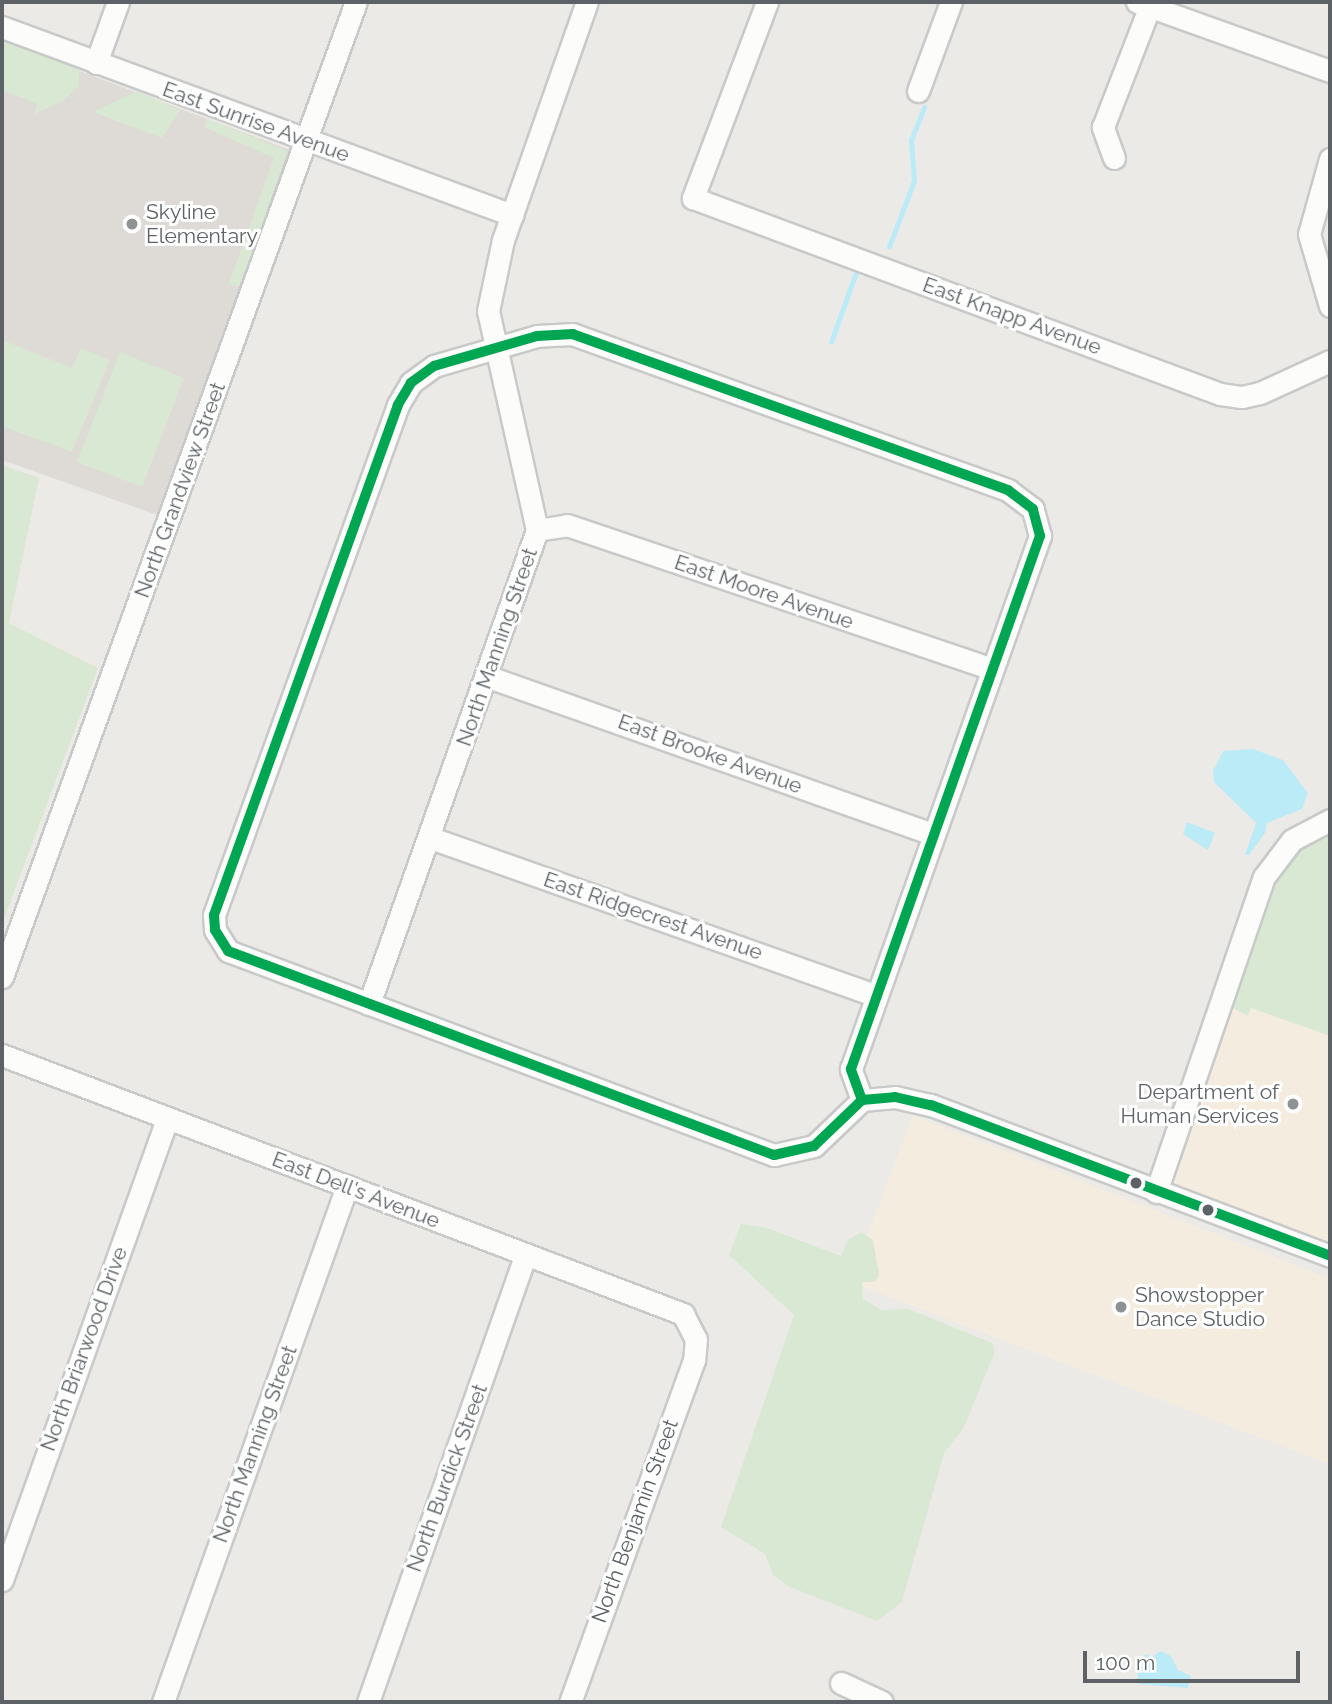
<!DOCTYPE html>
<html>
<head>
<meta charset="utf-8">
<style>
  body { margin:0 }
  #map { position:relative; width:1332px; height:1704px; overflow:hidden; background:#eceae7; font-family:Raleway,sans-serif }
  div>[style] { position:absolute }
  .commercial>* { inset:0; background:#f5ece0 }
  .education>* { inset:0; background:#dedad6 }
  .green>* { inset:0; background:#d9e8d2 }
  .water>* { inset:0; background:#baebf7 }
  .stream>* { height:4.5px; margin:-2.25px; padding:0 2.25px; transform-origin:2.25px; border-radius:2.25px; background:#baebf7 }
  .roads { filter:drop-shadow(2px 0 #c8c9c9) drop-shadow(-2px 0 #c8c9c9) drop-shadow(0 2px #c8c9c9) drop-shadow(0 -2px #c8c9c9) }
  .minor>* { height:21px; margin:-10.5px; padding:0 10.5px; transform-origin:10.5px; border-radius:10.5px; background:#fcfcfb }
  .bus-1>* { height:10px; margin:-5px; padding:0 5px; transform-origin:5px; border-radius:5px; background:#00a651 }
  .dots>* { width:19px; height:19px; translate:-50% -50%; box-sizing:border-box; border:4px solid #fff; border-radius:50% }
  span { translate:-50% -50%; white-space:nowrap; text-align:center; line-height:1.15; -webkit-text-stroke:6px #fff; paint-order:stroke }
  .street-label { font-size:21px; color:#5c6265 }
  .poi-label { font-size:21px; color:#5c6265 }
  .left { translate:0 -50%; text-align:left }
  .right { translate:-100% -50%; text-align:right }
  .frame { position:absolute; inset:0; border:4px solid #5c6265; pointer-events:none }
  .scale { position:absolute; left:1083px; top:1651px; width:217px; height:32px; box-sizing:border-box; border:4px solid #5c6265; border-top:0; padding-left:9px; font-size:21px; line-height:24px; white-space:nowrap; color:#5c6265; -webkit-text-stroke:5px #fff; paint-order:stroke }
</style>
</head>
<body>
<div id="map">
  <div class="commercial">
    <div style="clip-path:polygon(1330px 830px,1330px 1249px,1170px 1184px,1273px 875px,1306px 842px)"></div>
    <div style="clip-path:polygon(913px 1115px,1330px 1279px,1330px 1464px,850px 1282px)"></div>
  </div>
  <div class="education">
    <div style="clip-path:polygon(2px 42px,290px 150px,160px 516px,2px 460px)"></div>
  </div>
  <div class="green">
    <div style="clip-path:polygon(2px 37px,79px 66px,79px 86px,63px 101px,34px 114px,37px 104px,2px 90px)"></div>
    <div style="clip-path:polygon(137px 91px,180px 110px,162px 138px,93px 112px)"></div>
    <div style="clip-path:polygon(208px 119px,287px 151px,242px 284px,235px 287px,229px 283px,274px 158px,204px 127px)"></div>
    <div style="clip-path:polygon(2px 340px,72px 368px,81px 348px,110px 360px,72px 452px,2px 426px)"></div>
    <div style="clip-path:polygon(120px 352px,184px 378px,142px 487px,77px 462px)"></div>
    <div style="clip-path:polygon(2px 465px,39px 478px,9px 623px,98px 668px,2px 924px)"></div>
    <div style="clip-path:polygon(1330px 832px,1330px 1036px,1251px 1008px,1248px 1016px,1231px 1007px,1274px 888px,1294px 854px)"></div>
    <div style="clip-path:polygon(741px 1224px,767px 1228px,841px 1256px,848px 1240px,861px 1232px,873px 1240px,879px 1275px,875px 1282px,862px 1282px,863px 1299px,881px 1310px,908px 1309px,921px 1314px,992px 1343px,995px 1352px,963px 1429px,944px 1453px,902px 1602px,877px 1621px,790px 1587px,773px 1575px,765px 1554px,721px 1527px,794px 1315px,729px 1255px)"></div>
  </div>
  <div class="water">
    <div style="clip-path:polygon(1253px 749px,1283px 760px,1308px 793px,1302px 809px,1267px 823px,1265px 833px,1249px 855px,1245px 855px,1256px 823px,1214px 782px,1213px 771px,1223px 751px)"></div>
    <div style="clip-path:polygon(1187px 822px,1215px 833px,1208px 850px,1183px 834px)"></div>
    <div style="clip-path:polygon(1161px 1651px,1171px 1656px,1178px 1670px,1191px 1676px,1188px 1688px,1138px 1684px,1137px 1661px,1146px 1654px,1152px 1657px)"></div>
  </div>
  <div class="stream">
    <div style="left:889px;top:247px;width:71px;rotate:-69.3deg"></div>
    <div style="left:914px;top:181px;width:41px;rotate:-94.2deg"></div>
    <div style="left:911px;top:140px;width:35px;rotate:-68deg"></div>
    <div style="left:831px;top:342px;width:80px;rotate:-70.2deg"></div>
  </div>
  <div class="roads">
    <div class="minor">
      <div style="left:767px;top:2px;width:210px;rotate:110.7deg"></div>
      <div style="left:693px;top:198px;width:562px;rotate:20.4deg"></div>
      <div style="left:1220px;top:394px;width:22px;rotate:8deg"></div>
      <div style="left:1242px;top:397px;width:18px;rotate:-13deg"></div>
      <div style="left:1260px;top:393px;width:77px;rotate:-24.6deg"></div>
      <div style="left:1137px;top:2px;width:205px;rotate:19.7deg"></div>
      <div style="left:2px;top:27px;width:544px;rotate:20.24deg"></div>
      <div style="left:96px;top:63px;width:65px;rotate:-70.2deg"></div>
      <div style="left:918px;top:91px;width:95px;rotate:-69.7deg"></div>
      <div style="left:1114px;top:158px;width:33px;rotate:-110deg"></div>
      <div style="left:1103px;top:127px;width:130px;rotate:-68.8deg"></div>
      <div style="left:1330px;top:159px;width:78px;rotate:105.6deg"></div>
      <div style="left:1309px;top:234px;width:75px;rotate:73.7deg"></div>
      <div style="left:537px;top:530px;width:30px;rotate:-9deg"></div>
      <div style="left:567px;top:525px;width:447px;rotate:18.7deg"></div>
      <div style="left:486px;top:676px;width:474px;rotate:19.5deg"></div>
      <div style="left:431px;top:838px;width:471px;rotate:19.5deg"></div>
      <div style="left:2px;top:977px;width:1037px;rotate:-70.05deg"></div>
      <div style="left:369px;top:1004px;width:503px;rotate:-70.48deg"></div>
      <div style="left:537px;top:530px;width:224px;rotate:-102.6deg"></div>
      <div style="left:488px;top:311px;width:73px;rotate:-78.1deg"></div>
      <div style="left:503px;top:240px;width:252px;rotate:-70.6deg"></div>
      <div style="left:2px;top:1055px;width:729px;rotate:20.82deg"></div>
      <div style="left:683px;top:1314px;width:28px;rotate:63deg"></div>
      <div style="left:696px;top:1339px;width:21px;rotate:95deg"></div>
      <div style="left:694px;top:1360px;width:364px;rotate:109.9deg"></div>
      <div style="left:862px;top:1100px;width:33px;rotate:-110deg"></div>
      <div style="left:851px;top:1069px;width:566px;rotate:-70.48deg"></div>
      <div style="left:1040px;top:536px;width:28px;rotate:-105deg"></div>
      <div style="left:1033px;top:509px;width:31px;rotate:-143deg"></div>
      <div style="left:1008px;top:490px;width:462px;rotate:-160.3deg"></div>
      <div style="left:573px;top:334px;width:36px;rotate:177deg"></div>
      <div style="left:537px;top:336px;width:107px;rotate:163.8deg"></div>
      <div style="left:434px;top:366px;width:29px;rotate:144deg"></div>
      <div style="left:411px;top:383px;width:26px;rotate:121deg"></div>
      <div style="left:398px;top:405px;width:542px;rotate:109.84deg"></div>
      <div style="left:214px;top:915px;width:15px;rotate:86deg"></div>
      <div style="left:215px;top:930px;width:25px;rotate:58deg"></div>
      <div style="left:228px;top:951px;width:583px;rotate:20.49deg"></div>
      <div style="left:774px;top:1155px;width:41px;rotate:-12.7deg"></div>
      <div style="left:814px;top:1146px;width:66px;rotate:-43.8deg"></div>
      <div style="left:862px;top:1100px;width:33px;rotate:-5deg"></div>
      <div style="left:895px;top:1097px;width:37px;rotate:13deg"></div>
      <div style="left:931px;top:1105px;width:427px;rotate:20.7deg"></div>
      <div style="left:1156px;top:1192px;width:333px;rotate:-71.1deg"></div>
      <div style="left:1264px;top:877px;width:46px;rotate:-52.9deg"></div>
      <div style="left:1292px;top:840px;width:43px;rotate:-27.8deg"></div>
      <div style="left:2px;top:1580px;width:491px;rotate:-70.3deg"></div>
      <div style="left:841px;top:1683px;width:45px;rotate:24.9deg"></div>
      <div style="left:163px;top:1702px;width:548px;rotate:-70.37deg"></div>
      <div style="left:368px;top:1702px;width:475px;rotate:-70.6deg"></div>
    </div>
  </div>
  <div class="bus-1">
    <div style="left:862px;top:1100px;width:33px;rotate:-110deg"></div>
    <div style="left:851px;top:1069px;width:566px;rotate:-70.48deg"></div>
    <div style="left:1040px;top:536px;width:28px;rotate:-105deg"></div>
    <div style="left:1033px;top:509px;width:31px;rotate:-143deg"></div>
    <div style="left:1008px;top:490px;width:462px;rotate:-160.3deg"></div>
    <div style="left:573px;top:334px;width:36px;rotate:177deg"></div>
    <div style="left:537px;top:336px;width:107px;rotate:163.8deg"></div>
    <div style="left:434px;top:366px;width:29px;rotate:144deg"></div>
    <div style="left:411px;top:383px;width:26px;rotate:121deg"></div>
    <div style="left:398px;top:405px;width:542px;rotate:109.84deg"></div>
    <div style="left:214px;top:915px;width:15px;rotate:86deg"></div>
    <div style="left:215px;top:930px;width:25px;rotate:58deg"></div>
    <div style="left:228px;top:951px;width:583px;rotate:20.49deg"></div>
    <div style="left:774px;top:1155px;width:41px;rotate:-12.7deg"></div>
    <div style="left:814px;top:1146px;width:66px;rotate:-43.8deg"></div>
    <div style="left:862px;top:1100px;width:33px;rotate:-5deg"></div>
    <div style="left:895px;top:1097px;width:37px;rotate:13deg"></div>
    <div style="left:931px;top:1105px;width:427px;rotate:20.7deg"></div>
  </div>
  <div class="dots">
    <div style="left:132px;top:224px;background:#8e9292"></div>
    <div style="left:1293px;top:1104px;background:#8e9292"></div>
    <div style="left:1136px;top:1183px;background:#5c6265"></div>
    <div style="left:1208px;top:1210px;background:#5c6265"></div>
    <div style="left:1121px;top:1307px;background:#8e9292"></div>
  </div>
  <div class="street-label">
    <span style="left:256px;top:122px;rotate:20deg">East Sunrise Avenue</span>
    <span style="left:1012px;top:316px;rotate:20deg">East Knapp Avenue</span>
    <span style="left:180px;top:490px;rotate:-70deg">North Grandview Street</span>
    <span style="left:764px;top:592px;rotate:19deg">East Moore Avenue</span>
    <span style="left:497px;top:647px;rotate:-71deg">North Manning Street</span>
    <span style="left:710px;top:754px;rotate:20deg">East Brooke Avenue</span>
    <span style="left:653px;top:916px;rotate:19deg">East Ridgecrest Avenue</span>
    <span style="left:356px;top:1190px;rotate:21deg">East Dell's Avenue</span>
    <span style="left:84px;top:1349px;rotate:-70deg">North Briarwood Drive</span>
    <span style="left:255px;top:1444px;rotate:-70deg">North Manning Street</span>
    <span style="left:447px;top:1478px;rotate:-70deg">North Burdick Street</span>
    <span style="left:635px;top:1521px;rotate:-70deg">North Benjamin Street</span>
  </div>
  <div class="poi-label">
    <span class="left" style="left:146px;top:224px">Skyline<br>Elementary</span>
    <span class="right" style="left:1279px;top:1104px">Department of<br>Human Services</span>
    <span class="left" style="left:1135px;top:1307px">Showstopper<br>Dance Studio</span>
  </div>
  <div class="frame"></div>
  <div class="scale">100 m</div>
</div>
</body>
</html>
